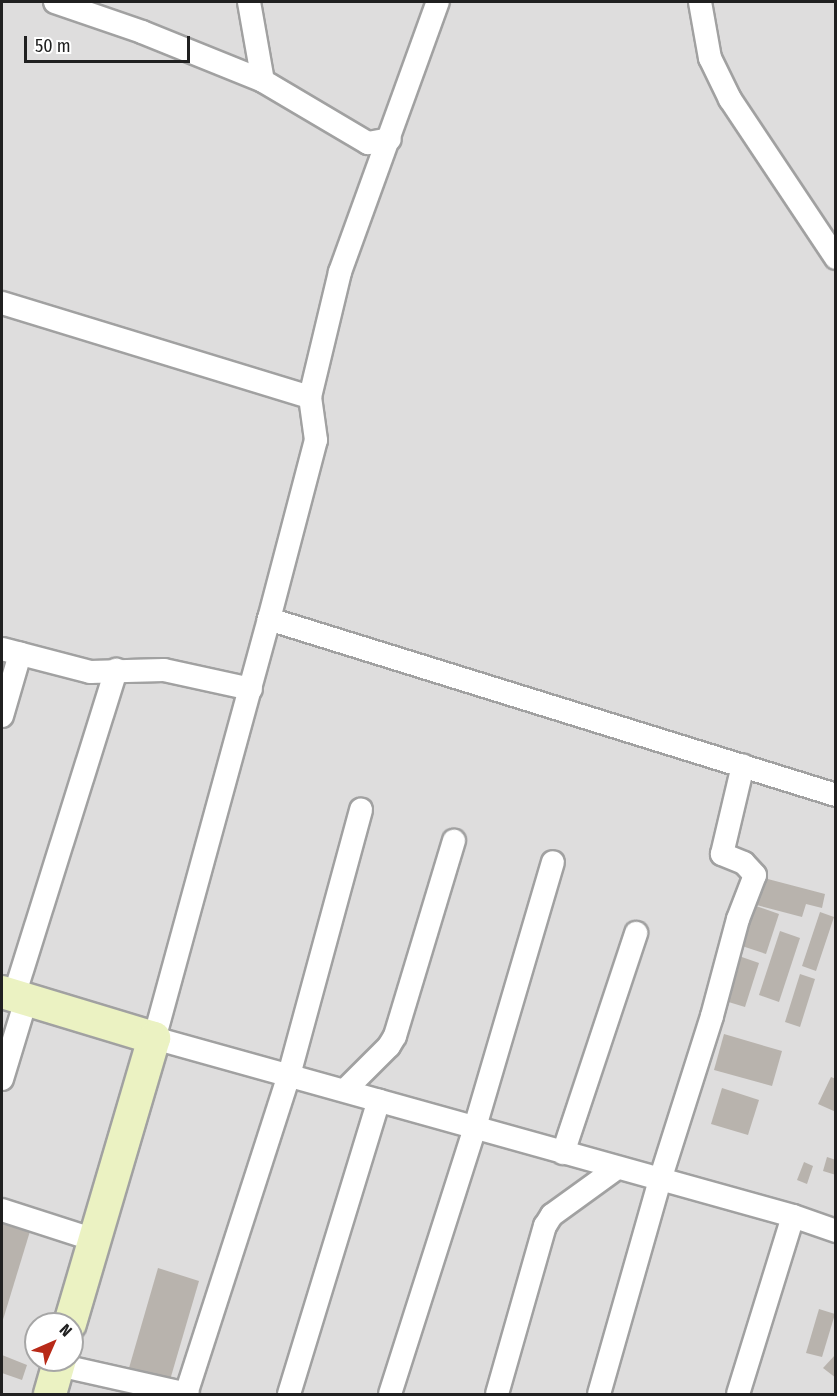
<!DOCTYPE html>
<html>
<head>
<meta charset="utf-8">
<style>
  body { margin:0 }
  #map { position:relative; width:837px; height:1396px; overflow:hidden; background:#efede7; font-family:"Fira Sans Condensed",sans-serif }
  div>[style] { position:absolute }
  .residential>* { inset:0; background:#dedddd }
  .building>* { inset:0; background:#b8b3ad }
  .roads { filter:drop-shadow(2px 0 #a1a1a1) drop-shadow(-2px 0 #a1a1a1) drop-shadow(0 2px #a1a1a1) drop-shadow(0 -2px #a1a1a1) }
  .street>* { height:22px; margin:-11px; padding:0 11px; transform-origin:11px; border-radius:11px; background:#fff }
  .secondary>* { height:32px; margin:-16px; padding:0 16px; transform-origin:16px; border-radius:16px; background:#ebf2c2 }
  span { translate:-50% -50%; white-space:nowrap; text-align:center; line-height:1.15; -webkit-text-stroke:5px #fff; paint-order:stroke }
  .frame { position:absolute; inset:0; border:3px solid #202020; pointer-events:none }
  .north { position:absolute; left:24px; top:1312px; width:60px; height:60px; box-sizing:border-box; background:#fff; border:2px solid #a6a6a6; border-radius:50%; rotate:45deg; font-size:16px; font-weight:700; line-height:24px; text-align:center; color:#202020 }
  .north::after { content:''; display:block; margin:auto; width:21px; height:27px; background:#b82a18; clip-path:polygon(50% 0,100% 100%,50% 72%,0 100%) }
  .scale { position:absolute; left:24px; top:36px; width:166px; height:27px; box-sizing:border-box; border:3px solid #202020; border-top:0; padding-left:8px; font-size:18px; line-height:21px; white-space:nowrap; color:#202020; -webkit-text-stroke:4px #fff; paint-order:stroke }
</style>
</head>
<body>
<div id="map">
  <div class="residential">
    <div style="clip-path:polygon(evenodd,2px 2px,835px 2px,835px 1394px,2px 1394px,2px 2px,36px 1324px,72px 1324px,72px 1360px,36px 1360px,36px 1324px)"></div>
  </div>
  <div class="building">
    <div style="clip-path:polygon(760px 877px,825px 894px,822px 908px,806px 904px,802px 917px,753px 904px)"></div>
    <div style="clip-path:polygon(756px 906px,779px 914px,766px 954px,742px 946px)"></div>
    <div style="clip-path:polygon(820px 912px,834px 917px,816px 971px,802px 966px)"></div>
    <div style="clip-path:polygon(780px 931px,800px 938px,779px 1002px,759px 995px)"></div>
    <div style="clip-path:polygon(736px 955px,759px 963px,745px 1007px,722px 1000px)"></div>
    <div style="clip-path:polygon(800px 974px,815px 979px,800px 1027px,785px 1022px)"></div>
    <div style="clip-path:polygon(724px 1034px,782px 1051px,772px 1086px,714px 1070px)"></div>
    <div style="clip-path:polygon(831px 1077px,836px 1079px,836px 1112px,818px 1104px)"></div>
    <div style="clip-path:polygon(722px 1088px,759px 1100px,748px 1135px,711px 1124px)"></div>
    <div style="clip-path:polygon(827px 1157px,836px 1160px,836px 1175px,823px 1171px)"></div>
    <div style="clip-path:polygon(804px 1162px,813px 1166px,807px 1184px,797px 1180px)"></div>
    <div style="clip-path:polygon(2px 1219px,31px 1228px,2px 1323px)"></div>
    <div style="clip-path:polygon(158px 1268px,199px 1281px,170px 1380px,129px 1368px)"></div>
    <div style="clip-path:polygon(819px 1309px,835px 1314px,822px 1357px,806px 1353px)"></div>
    <div style="clip-path:polygon(836px 1354px,836px 1378px,823px 1368px)"></div>
    <div style="clip-path:polygon(2px 1355px,27px 1365px,22px 1380px,2px 1373px)"></div>
  </div>
  <div class="roads">
    <div class="street">
      <div style="left:55px;top:2px;width:92px;rotate:19deg"></div>
      <div style="left:142px;top:32px;width:131px;rotate:22deg"></div>
      <div style="left:263px;top:81px;width:122px;rotate:30.6deg"></div>
      <div style="left:368px;top:143px;width:22px;rotate:-10deg"></div>
      <div style="left:249px;top:2px;width:80px;rotate:80deg"></div>
      <div style="left:700px;top:2px;width:57px;rotate:79.9deg"></div>
      <div style="left:710px;top:58px;width:46px;rotate:64deg"></div>
      <div style="left:730px;top:99px;width:191px;rotate:56.3deg"></div>
      <div style="left:2px;top:303px;width:322px;rotate:17deg"></div>
      <div style="left:269px;top:619px;width:185px;rotate:-75.3deg"></div>
      <div style="left:316px;top:440px;width:43px;rotate:-97.9deg"></div>
      <div style="left:310px;top:397px;width:129px;rotate:-76.5deg"></div>
      <div style="left:340px;top:272px;width:287px;rotate:-70.1deg"></div>
      <div style="left:2px;top:649px;width:91px;rotate:14.6deg"></div>
      <div style="left:90px;top:672px;width:74px;rotate:-1.5deg"></div>
      <div style="left:164px;top:670px;width:89px;rotate:12.3deg"></div>
      <div style="left:2px;top:716px;width:65px;rotate:-73.8deg"></div>
      <div style="left:836px;top:795px;width:594px;rotate:-162.76deg"></div>
      <div style="left:269px;top:619px;width:434px;rotate:105.3deg"></div>
      <div style="left:154px;top:1038px;width:663px;rotate:15.57deg"></div>
      <div style="left:793px;top:1216px;width:46px;rotate:19.2deg"></div>
      <div style="left:14px;top:996px;width:342px;rotate:-72.6deg"></div>
      <div style="left:2px;top:1079px;width:83px;rotate:-73.1deg"></div>
      <div style="left:345px;top:1090px;width:62px;rotate:-45deg"></div>
      <div style="left:389px;top:1046px;width:12px;rotate:-59deg"></div>
      <div style="left:395px;top:1036px;width:204px;rotate:-73.2deg"></div>
      <div style="left:563px;top:1153px;width:232px;rotate:-71.6deg"></div>
      <div style="left:2px;top:1210px;width:98px;rotate:17.9deg"></div>
      <div style="left:58px;top:1365px;width:133px;rotate:12.6deg"></div>
      <div style="left:186px;top:1394px;width:335px;rotate:-72.1deg"></div>
      <div style="left:289px;top:1075px;width:275px;rotate:-74.8deg"></div>
      <div style="left:289px;top:1394px;width:307px;rotate:-73deg"></div>
      <div style="left:390px;top:1394px;width:280px;rotate:-72.3deg"></div>
      <div style="left:475px;top:1127px;width:276px;rotate:-73.6deg"></div>
      <div style="left:497px;top:1394px;width:175px;rotate:-74.1deg"></div>
      <div style="left:545px;top:1226px;width:13px;rotate:-58deg"></div>
      <div style="left:552px;top:1215px;width:80px;rotate:-35.9deg"></div>
      <div style="left:599px;top:1394px;width:223px;rotate:-74.1deg"></div>
      <div style="left:660px;top:1180px;width:172px;rotate:-72.4deg"></div>
      <div style="left:712px;top:1016px;width:100px;rotate:-75deg"></div>
      <div style="left:738px;top:919px;width:47px;rotate:-68.9deg"></div>
      <div style="left:755px;top:875px;width:16px;rotate:-133deg"></div>
      <div style="left:744px;top:863px;width:24px;rotate:-158deg"></div>
      <div style="left:722px;top:854px;width:91px;rotate:-76.7deg"></div>
      <div style="left:738px;top:1394px;width:186px;rotate:-72.8deg"></div>
    </div>
    <div class="secondary">
      <div style="left:2px;top:992px;width:159px;rotate:16.8deg"></div>
      <div style="left:154px;top:1038px;width:298px;rotate:106.4deg"></div>
      <div style="left:50px;top:1394px;width:35px;rotate:-74deg"></div>
    </div>
  </div>
  <div class="frame"></div>
  <div class="north">N</div>
  <div class="scale">50 m</div>
</div>
</body>
</html>
